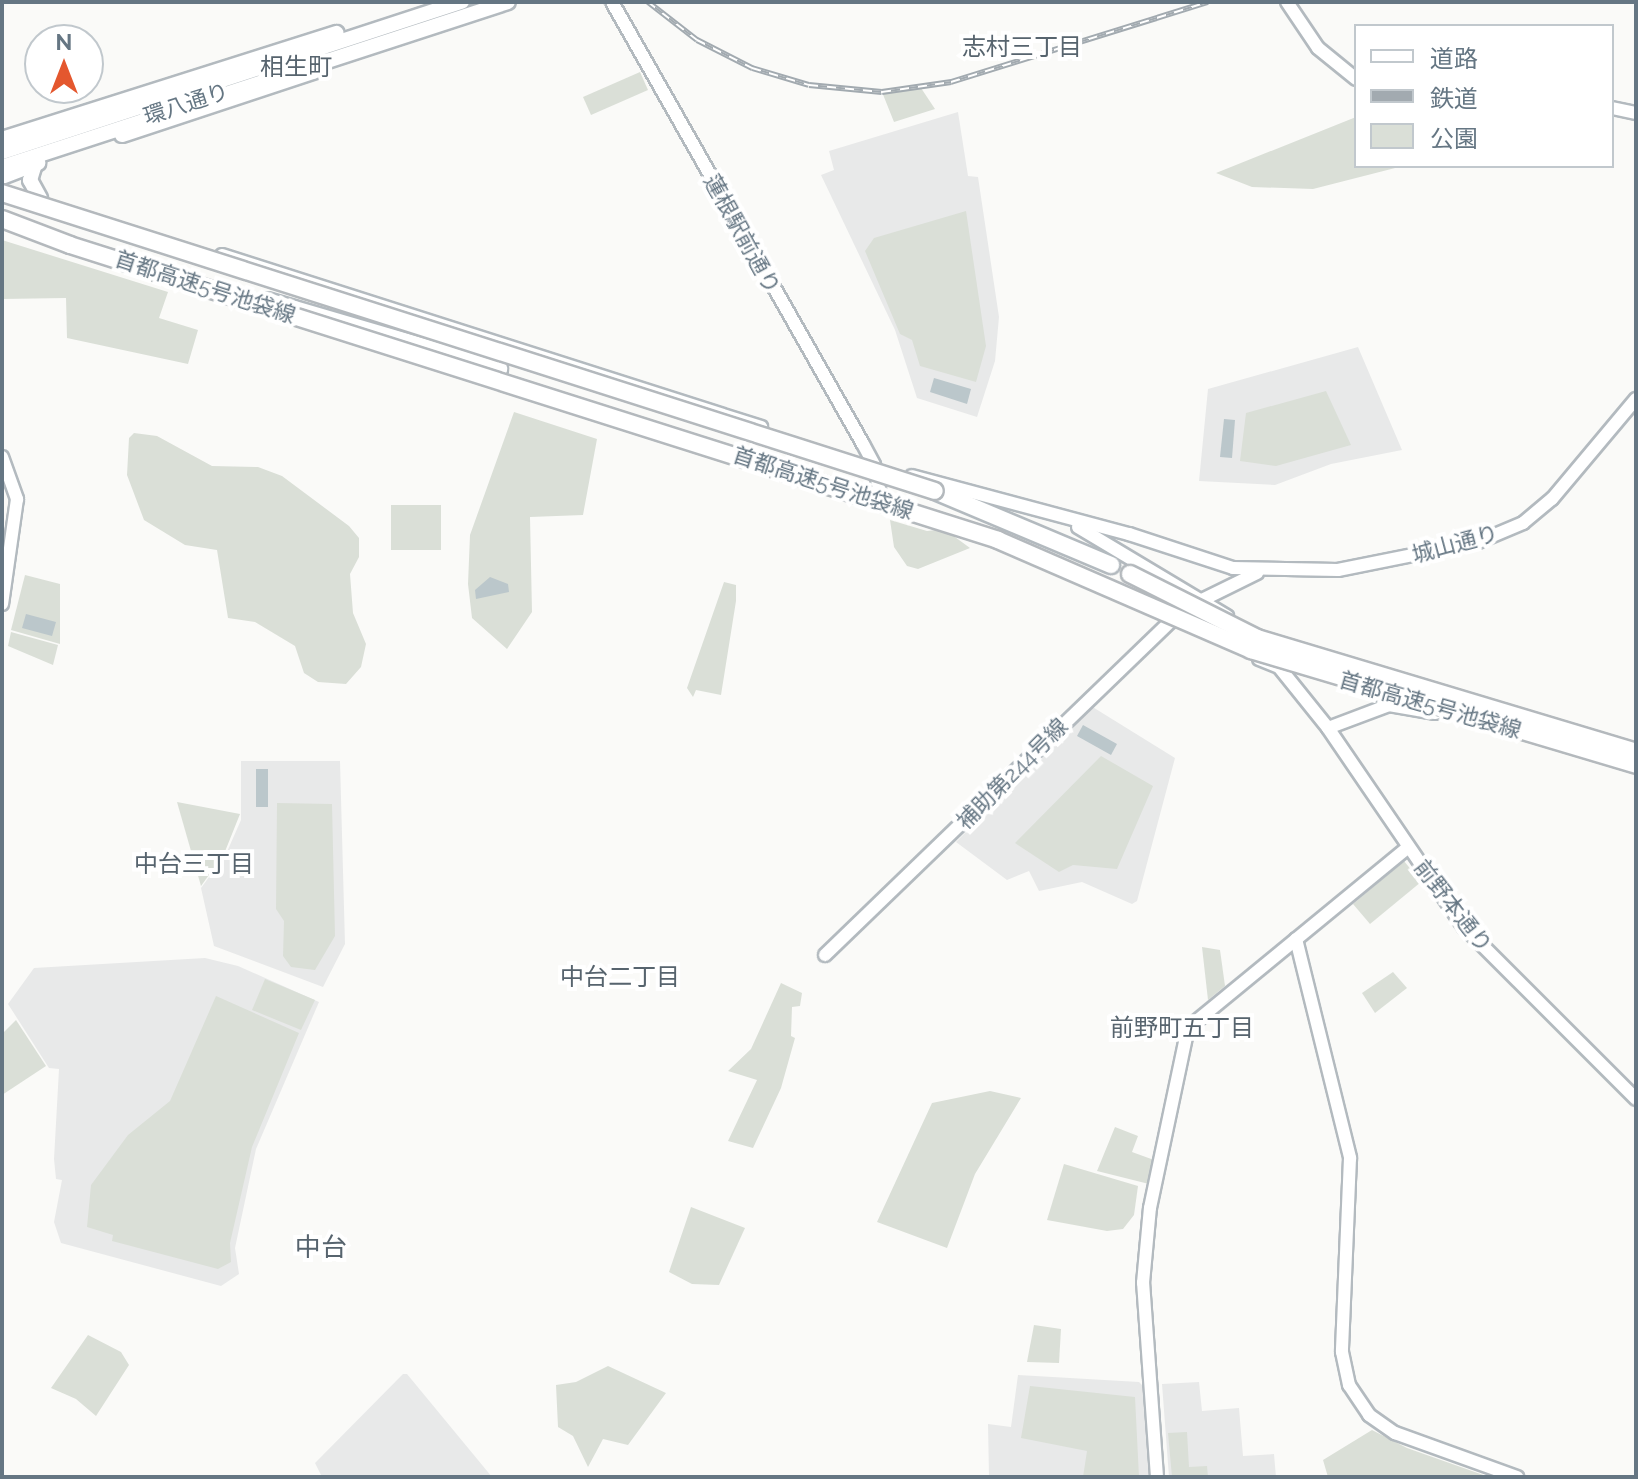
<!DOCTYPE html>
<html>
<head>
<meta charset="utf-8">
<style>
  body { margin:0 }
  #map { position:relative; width:1638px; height:1479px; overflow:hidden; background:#fafaf8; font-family:Raleway,"Noto Sans JP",sans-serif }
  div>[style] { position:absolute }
  .built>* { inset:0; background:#e8e9e9 }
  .green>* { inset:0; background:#dadfd7 }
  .water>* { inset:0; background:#bbc7cb }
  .roads { filter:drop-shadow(2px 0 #b3babf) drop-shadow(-2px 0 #b3babf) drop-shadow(0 2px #b3babf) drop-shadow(0 -2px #b3babf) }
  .secondary>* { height:12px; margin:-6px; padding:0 6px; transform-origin:6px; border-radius:6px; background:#fff }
  .primary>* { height:14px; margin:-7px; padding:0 7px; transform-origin:7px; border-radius:7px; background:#fff }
  .highway>* { height:16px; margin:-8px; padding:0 8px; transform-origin:8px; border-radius:8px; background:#fff }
  .rail>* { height:6px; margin-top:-3px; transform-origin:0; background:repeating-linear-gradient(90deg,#fff 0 9px,#a2aab0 0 18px); box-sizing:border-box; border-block:2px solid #a2aab0 }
  .bridges { filter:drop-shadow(2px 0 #b4b9bd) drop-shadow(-2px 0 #b4b9bd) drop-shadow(0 2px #b4b9bd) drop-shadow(0 -2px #b4b9bd) }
  .highway-bridge>* { height:16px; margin:-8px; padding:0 8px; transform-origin:8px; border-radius:8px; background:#fff }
  span { translate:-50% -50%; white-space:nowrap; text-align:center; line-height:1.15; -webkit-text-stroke:8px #fff; paint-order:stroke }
  .street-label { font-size:22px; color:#657683 }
  .neighbourhood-label { font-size:24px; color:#57646e }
  .quarter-label { font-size:26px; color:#57646e }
  .frame { position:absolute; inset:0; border:4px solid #657683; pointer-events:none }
  .legend { position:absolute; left:1354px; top:24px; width:260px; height:144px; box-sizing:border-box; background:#fff; border:2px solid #c1c8cd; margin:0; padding:10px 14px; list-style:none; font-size:24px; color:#657683 }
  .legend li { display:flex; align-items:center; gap:16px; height:40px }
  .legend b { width:40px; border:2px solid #c1c8cd }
  .north { position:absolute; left:24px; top:24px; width:80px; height:80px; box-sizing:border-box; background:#fff; border:2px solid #c1c8cd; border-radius:50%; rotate:0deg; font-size:22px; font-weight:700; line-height:32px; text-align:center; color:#657683 }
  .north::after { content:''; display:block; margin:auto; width:28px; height:36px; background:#e4572e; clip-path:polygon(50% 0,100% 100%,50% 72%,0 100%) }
</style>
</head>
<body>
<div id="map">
  <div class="built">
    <div style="clip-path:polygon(958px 112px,968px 176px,978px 177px,999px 317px,995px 361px,977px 417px,917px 398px,895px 330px,821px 175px,834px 170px,829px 151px)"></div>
    <div style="clip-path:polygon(1358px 347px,1402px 450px,1331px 464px,1275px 485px,1199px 481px,1208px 389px)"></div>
    <div style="clip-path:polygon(1091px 706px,1175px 758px,1137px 901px,1132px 904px,1082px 882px,1039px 891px,1029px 871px,1007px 880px,956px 842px)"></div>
    <div style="clip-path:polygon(241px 761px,340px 761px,345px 944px,323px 987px,214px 946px,201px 888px,226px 854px,241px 820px)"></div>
    <div style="clip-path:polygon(205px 958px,238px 966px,319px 1002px,256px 1149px,235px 1248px,239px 1274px,221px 1286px,61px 1243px,54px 1222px,62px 1180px,56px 1179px,54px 1159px,59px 1069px,49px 1068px,8px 1004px,34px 968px)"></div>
    <div style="clip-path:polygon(403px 1374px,407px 1374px,492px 1477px,322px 1477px,315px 1463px)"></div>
    <div style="clip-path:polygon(1018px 1375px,1139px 1382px,1144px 1387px,1150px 1477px,989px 1477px,988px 1424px,1011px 1427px)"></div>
    <div style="clip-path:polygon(1199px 1382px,1202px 1411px,1239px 1408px,1243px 1456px,1274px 1454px,1276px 1477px,1169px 1477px,1162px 1384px)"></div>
  </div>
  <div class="green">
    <div style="clip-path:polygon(640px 72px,648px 90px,591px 115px,583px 97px)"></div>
    <div style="clip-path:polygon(921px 88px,935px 109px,894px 122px,882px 92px)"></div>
    <div style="clip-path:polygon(1356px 117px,1356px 166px,1403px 166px,1313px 189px,1252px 187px,1216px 173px)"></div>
    <div style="clip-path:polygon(966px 211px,986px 346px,976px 382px,920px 366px,912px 340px,900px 334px,865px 251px,874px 238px)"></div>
    <div style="clip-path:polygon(2px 240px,168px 292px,159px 318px,198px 330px,188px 364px,67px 338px,66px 298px,2px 299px)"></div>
    <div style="clip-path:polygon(1326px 391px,1351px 445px,1276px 466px,1240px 461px,1246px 413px)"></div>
    <div style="clip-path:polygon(514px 412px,597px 439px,583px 515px,530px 517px,532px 612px,507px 649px,472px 618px,468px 584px,470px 535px)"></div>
    <div style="clip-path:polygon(134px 433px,157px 436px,212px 466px,258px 467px,282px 476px,349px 526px,359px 538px,359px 557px,350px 574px,353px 613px,366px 644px,361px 667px,346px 684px,318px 682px,304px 673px,295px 646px,255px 622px,228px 618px,217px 550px,185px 545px,144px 520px,127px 475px,129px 438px)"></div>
    <div style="clip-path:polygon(391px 505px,441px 505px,441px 550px,391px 550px)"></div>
    <div style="clip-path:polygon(890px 520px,927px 531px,944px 529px,970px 548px,918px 569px,907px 566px,894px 547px)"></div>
    <div style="clip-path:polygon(25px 575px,60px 584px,60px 644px,11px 630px)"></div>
    <div style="clip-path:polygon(724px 582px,736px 585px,736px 601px,721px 695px,696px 690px,693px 697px,687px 688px)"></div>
    <div style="clip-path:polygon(11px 632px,58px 645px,53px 665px,8px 646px)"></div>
    <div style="clip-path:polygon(1101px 756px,1153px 786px,1117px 869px,1073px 865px,1059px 872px,1015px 843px)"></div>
    <div style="clip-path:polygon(177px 802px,240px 814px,224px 854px,201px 886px)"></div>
    <div style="clip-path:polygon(277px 803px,332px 804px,335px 936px,315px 970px,291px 967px,283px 956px,284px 921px,276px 909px)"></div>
    <div style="clip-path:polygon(1404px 861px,1421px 882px,1370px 924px,1353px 904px)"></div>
    <div style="clip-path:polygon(1202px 947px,1220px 950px,1225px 986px,1208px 1000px)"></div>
    <div style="clip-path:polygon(1393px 972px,1407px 988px,1375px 1013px,1362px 993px)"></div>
    <div style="clip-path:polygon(265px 979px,315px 1000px,301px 1030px,252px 1010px)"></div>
    <div style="clip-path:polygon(781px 983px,802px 993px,800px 1006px,792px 1007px,791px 1036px,795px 1038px,781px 1088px,753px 1148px,728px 1141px,757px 1080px,728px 1071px,751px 1049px)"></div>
    <div style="clip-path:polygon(216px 996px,299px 1033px,252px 1147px,230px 1243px,231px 1262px,218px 1269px,112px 1241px,113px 1235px,87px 1227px,91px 1185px,128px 1135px,170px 1101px)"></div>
    <div style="clip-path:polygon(16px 1020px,46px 1066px,2px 1095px,2px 1034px)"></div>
    <div style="clip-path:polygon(990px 1091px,1021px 1098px,975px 1174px,947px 1248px,877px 1222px,932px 1103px)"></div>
    <div style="clip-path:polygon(1115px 1127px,1138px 1136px,1132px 1152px,1154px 1160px,1149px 1184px,1097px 1171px)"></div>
    <div style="clip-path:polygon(1064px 1164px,1138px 1186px,1134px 1215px,1123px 1229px,1107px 1231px,1047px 1220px)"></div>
    <div style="clip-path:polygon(691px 1207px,745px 1228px,719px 1285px,692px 1284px,669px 1272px)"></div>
    <div style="clip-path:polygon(1034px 1325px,1061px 1329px,1059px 1363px,1027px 1362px)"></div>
    <div style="clip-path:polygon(88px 1335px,121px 1352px,129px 1365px,96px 1416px,76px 1399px,51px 1388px)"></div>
    <div style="clip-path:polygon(608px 1366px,666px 1393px,628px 1445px,603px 1439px,588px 1467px,573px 1436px,558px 1427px,556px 1385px,576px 1382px)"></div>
    <div style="clip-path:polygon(1030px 1386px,1135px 1397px,1139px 1477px,1083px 1477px,1087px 1451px,1021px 1438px)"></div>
    <div style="clip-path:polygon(1372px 1430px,1407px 1448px,1489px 1477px,1328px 1477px,1323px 1460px)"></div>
    <div style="clip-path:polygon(1187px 1432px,1189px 1467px,1207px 1466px,1208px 1477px,1172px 1477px,1168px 1433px)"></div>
  </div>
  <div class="water">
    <div style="clip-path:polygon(934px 378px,971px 389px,967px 404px,930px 392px)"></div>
    <div style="clip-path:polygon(1224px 419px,1235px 420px,1232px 458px,1220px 457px)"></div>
    <div style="clip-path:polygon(490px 577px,508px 584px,509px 592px,476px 599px,475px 590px)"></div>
    <div style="clip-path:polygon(26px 614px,56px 622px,52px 636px,22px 628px)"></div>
    <div style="clip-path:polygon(1083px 725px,1117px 744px,1111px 755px,1077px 736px)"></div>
    <div style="clip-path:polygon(256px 769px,268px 769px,268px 807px,256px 807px)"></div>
  </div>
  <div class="roads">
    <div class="secondary">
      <div style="left:612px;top:2px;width:508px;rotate:60.41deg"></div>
      <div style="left:863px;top:444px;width:24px;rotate:62deg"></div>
      <div style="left:874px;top:465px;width:39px;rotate:78deg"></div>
      <div style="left:1287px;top:2px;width:55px;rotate:56deg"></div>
      <div style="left:1318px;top:48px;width:49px;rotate:39.2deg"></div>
      <div style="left:1612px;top:108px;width:25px;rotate:12deg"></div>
      <div style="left:222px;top:255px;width:566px;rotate:17.7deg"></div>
      <div style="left:2px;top:457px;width:45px;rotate:70.3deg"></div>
      <div style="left:17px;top:499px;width:106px;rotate:98.1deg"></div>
      <div style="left:912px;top:476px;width:225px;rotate:15deg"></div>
      <div style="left:1129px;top:534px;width:109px;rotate:18.1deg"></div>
      <div style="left:1233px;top:568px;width:105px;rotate:1.1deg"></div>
      <div style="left:1338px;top:570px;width:143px;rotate:-11.3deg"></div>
      <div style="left:1478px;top:542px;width:49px;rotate:-22.9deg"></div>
      <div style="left:1523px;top:523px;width:38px;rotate:-40deg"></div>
      <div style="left:1552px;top:499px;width:131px;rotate:-50deg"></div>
      <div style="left:1078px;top:527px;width:174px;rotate:30.9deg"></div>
      <div style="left:1198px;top:602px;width:66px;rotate:-26.2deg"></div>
      <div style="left:1259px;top:659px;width:22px;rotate:22deg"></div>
      <div style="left:1275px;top:662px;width:85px;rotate:51.2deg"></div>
      <div style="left:1328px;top:728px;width:241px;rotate:55.7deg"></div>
      <div style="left:1464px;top:927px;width:243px;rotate:45deg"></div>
      <div style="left:1328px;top:728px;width:65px;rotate:-20.7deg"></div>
      <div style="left:1389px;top:705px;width:47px;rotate:9.9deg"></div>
      <div style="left:1296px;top:939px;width:226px;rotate:76.1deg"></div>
      <div style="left:1350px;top:1158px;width:194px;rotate:92.4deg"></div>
      <div style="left:1342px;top:1352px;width:34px;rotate:78deg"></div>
      <div style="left:1349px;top:1385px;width:36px;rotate:56deg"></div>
      <div style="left:1369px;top:1415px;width:32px;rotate:35deg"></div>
      <div style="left:1395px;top:1433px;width:130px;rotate:19.8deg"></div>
      <div style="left:825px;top:955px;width:492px;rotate:-44deg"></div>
      <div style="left:1157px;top:1477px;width:195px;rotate:-94.1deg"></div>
      <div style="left:1143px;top:1283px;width:75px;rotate:-84.7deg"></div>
      <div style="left:1150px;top:1208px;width:184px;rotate:-78.1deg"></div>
      <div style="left:1188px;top:1028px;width:283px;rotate:-39.4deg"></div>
    </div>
    <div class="primary">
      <div style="left:122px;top:135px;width:203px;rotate:-18.3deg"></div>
      <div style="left:2px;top:139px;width:351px;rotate:-17.6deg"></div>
      <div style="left:2px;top:152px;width:484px;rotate:-18.1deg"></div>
      <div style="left:35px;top:164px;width:17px;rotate:107deg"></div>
      <div style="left:30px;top:180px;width:21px;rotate:61deg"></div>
      <div style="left:2px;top:167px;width:532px;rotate:-18.06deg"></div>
      <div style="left:2px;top:177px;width:39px;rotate:-21deg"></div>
    </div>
    <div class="highway">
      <div style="left:267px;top:301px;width:242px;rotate:16.3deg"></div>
      <div style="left:935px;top:491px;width:191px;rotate:22.8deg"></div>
    </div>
  </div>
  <div class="rail">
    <div style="left:648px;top:2px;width:62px;rotate:37.8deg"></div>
    <div style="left:697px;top:40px;width:62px;rotate:27deg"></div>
    <div style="left:752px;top:68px;width:59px;rotate:16.6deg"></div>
    <div style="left:809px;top:85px;width:73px;rotate:5.5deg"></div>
    <div style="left:882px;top:92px;width:70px;rotate:-8.2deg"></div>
    <div style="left:951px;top:82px;width:269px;rotate:-17.3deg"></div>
  </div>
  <div class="bridges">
    <div class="highway-bridge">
      <div style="left:2px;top:193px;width:979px;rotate:17.71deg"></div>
      <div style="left:2px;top:219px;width:73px;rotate:20.9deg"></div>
      <div style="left:70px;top:245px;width:974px;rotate:17.63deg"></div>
      <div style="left:998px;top:540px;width:276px;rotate:23.5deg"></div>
      <div style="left:1251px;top:650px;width:402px;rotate:16.6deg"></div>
      <div style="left:1130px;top:574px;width:142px;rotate:26.7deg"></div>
      <div style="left:1257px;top:638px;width:396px;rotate:16.7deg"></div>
    </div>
  </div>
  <div class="street-label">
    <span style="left:186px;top:104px;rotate:-18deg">環八通り</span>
    <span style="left:742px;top:234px;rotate:61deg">蓮根駅前通り</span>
    <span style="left:205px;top:287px;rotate:18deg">首都高速5号池袋線</span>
    <span style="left:823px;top:483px;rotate:18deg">首都高速5号池袋線</span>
    <span style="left:1455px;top:544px;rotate:-15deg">城山通り</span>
    <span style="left:1430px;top:705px;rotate:16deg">首都高速5号池袋線</span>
    <span style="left:1012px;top:774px;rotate:-45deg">補助第244号線</span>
    <span style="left:1453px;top:906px;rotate:52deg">前野本通り</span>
  </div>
  <div class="neighbourhood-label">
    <span style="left:1022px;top:47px">志村三丁目</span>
    <span style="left:296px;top:67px">相生町</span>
    <span style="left:194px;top:864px">中台三丁目</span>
    <span style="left:620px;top:977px">中台二丁目</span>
    <span style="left:1182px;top:1028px">前野町五丁目</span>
  </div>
  <div class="quarter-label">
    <span style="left:321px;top:1248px">中台</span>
  </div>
  <div class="frame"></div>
  <ul class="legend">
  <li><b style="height:10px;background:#fff"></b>道路</li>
  <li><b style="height:10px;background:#a2aab0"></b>鉄道</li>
  <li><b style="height:22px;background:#dadfd7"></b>公園</li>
  </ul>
  <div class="north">N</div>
</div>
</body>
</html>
